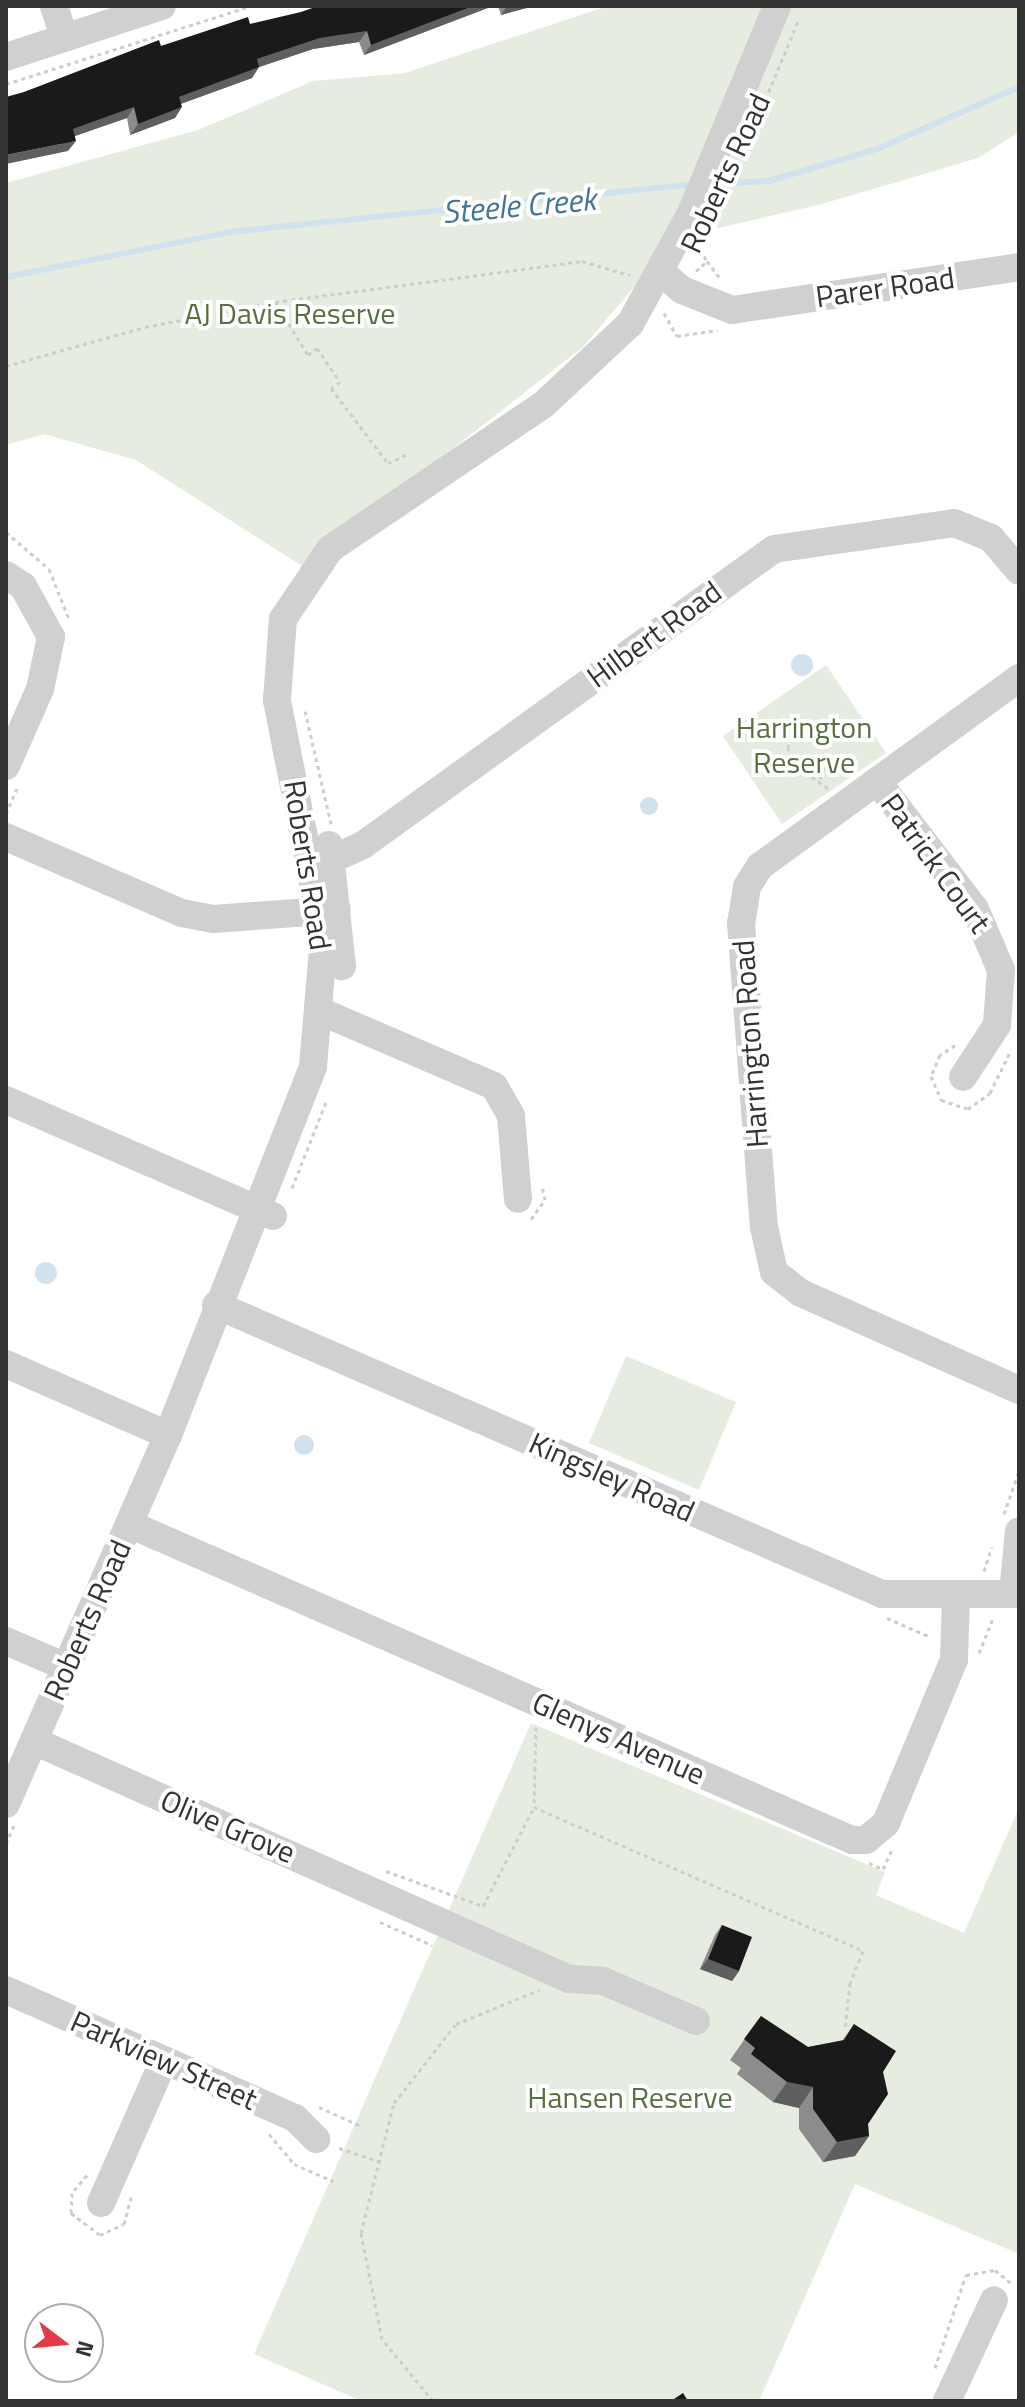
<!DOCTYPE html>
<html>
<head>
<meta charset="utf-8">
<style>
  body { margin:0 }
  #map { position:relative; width:1025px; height:2407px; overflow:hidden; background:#fff; font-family:"Titillium Web",sans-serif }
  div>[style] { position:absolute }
  .green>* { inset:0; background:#e6ecdf }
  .water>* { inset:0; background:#cfe2ee }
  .round { border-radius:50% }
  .stream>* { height:6px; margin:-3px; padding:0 3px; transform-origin:3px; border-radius:3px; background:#cfe2ee }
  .path>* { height:3px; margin-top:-1.5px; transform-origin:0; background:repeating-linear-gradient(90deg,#cdcdcd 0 4px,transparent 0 8px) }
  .minor>* { height:28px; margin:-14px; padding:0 14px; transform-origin:14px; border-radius:14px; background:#d0d0d0 }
  .wall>* { inset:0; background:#8c8c8c }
  .shaded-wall>* { inset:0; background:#5f5f5f }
  .building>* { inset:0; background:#1a1a1a }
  span { translate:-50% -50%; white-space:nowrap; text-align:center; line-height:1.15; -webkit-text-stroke:8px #fff; paint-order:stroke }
  .street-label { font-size:30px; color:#333 }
  .park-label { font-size:30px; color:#56703f }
  .water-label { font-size:32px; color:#3f7597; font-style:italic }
  .frame { position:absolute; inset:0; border:8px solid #333; pointer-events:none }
  .north { position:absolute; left:24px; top:2303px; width:80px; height:80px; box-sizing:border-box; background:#fff; border:2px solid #adadad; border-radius:50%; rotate:106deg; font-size:22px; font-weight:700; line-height:32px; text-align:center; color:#333 }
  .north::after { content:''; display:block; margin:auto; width:28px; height:36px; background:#e63946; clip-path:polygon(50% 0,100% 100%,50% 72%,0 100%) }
</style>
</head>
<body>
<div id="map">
  <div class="green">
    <div style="clip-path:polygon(608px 6px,1019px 6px,1019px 132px,978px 158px,822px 204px,718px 228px,711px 219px,679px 216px,635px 286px,583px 347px,302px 566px,136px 460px,44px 434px,6px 445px,6px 183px,198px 130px,313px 81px,405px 73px)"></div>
    <div style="clip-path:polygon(826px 665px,886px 753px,782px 824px,723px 736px)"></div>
    <div style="clip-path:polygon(626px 1356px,736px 1402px,699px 1490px,589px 1443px)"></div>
    <div style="clip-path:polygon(531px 1723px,885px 1872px,876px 1895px,964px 1933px,1019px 1808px,1019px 2254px,855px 2184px,759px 2401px,361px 2401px,254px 2354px)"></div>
  </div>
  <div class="water">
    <div class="round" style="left:791px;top:654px;width:22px;height:22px"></div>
    <div class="round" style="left:640px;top:797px;width:18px;height:18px"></div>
    <div class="round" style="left:35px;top:1262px;width:22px;height:22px"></div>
    <div class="round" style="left:294px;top:1435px;width:20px;height:20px"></div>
  </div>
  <div class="stream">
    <div style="left:710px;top:184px;width:59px;rotate:-2.9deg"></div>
    <div style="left:769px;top:181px;width:113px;rotate:-16.5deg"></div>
    <div style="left:877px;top:149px;width:155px;rotate:-23.6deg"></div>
    <div style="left:6px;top:277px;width:227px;rotate:-11.4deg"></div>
    <div style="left:229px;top:232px;width:468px;rotate:-5.9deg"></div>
  </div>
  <div class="path">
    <div style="left:6px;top:84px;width:257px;rotate:-17.7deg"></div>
    <div style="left:744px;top:151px;width:141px;rotate:-67.4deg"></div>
    <div style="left:700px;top:249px;width:14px;rotate:60deg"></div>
    <div style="left:696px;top:271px;width:15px;rotate:-42deg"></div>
    <div style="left:707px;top:261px;width:21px;rotate:53deg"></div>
    <div style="left:276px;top:303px;width:61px;rotate:58.4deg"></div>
    <div style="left:308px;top:355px;width:11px;rotate:-38deg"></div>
    <div style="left:317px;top:348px;width:41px;rotate:55.9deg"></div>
    <div style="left:340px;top:382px;width:11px;rotate:146deg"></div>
    <div style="left:331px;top:388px;width:94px;rotate:52.8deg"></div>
    <div style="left:388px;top:463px;width:24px;rotate:-24deg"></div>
    <div style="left:664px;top:313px;width:26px;rotate:61deg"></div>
    <div style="left:677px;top:336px;width:41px;rotate:-8.3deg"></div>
    <div style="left:6px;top:366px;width:144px;rotate:-15.7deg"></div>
    <div style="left:145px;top:327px;width:132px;rotate:-10.9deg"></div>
    <div style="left:275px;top:302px;width:310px;rotate:-7.6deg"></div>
    <div style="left:582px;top:261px;width:50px;rotate:16.3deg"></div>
    <div style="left:6px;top:532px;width:57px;rotate:40.7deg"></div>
    <div style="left:49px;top:569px;width:54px;rotate:68.2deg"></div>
    <div style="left:305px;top:711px;width:116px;rotate:77deg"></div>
    <div style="left:795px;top:721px;width:27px;rotate:105deg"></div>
    <div style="left:788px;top:747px;width:16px;rotate:76deg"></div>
    <div style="left:792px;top:763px;width:45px;rotate:35.1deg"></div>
    <div style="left:820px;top:779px;width:25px;rotate:-72deg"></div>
    <div style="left:6px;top:814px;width:28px;rotate:-67deg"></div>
    <div style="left:955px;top:1045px;width:18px;rotate:146deg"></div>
    <div style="left:940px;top:1055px;width:23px;rotate:113deg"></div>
    <div style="left:931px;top:1076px;width:26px;rotate:67deg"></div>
    <div style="left:941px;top:1100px;width:28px;rotate:18deg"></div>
    <div style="left:968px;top:1109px;width:27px;rotate:-36deg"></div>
    <div style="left:990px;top:1093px;width:48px;rotate:-64deg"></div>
    <div style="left:292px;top:1188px;width:92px;rotate:-68.4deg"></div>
    <div style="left:531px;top:1219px;width:24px;rotate:-54deg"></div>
    <div style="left:545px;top:1200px;width:15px;rotate:-101deg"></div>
    <div style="left:1004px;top:1514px;width:46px;rotate:-70.8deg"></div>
    <div style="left:984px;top:1571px;width:25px;rotate:-72deg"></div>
    <div style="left:887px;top:1618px;width:48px;rotate:23.4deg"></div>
    <div style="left:979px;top:1653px;width:40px;rotate:-68deg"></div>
    <div style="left:536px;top:1727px;width:80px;rotate:91.4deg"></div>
    <div style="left:534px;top:1807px;width:359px;rotate:23.6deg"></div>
    <div style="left:863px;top:1951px;width:35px;rotate:112deg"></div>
    <div style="left:850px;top:1983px;width:46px;rotate:96.2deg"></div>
    <div style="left:6px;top:1844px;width:21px;rotate:-67deg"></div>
    <div style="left:869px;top:1863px;width:15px;rotate:23deg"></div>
    <div style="left:883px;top:1869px;width:21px;rotate:-65deg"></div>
    <div style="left:386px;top:1871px;width:103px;rotate:19.8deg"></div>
    <div style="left:483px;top:1906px;width:111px;rotate:-62.7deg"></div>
    <div style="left:380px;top:1922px;width:57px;rotate:23.9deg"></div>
    <div style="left:319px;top:2107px;width:44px;rotate:24.2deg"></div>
    <div style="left:269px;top:2134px;width:39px;rotate:50deg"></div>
    <div style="left:294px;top:2164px;width:43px;rotate:23.6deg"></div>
    <div style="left:339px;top:2148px;width:44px;rotate:18.4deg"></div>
    <div style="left:87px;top:2175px;width:23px;rotate:130deg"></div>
    <div style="left:72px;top:2193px;width:20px;rotate:93deg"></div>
    <div style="left:71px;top:2213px;width:36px;rotate:37deg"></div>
    <div style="left:100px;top:2235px;width:26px;rotate:-25deg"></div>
    <div style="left:124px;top:2224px;width:31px;rotate:-75deg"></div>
    <div style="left:935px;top:2368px;width:98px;rotate:-71.6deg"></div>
    <div style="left:966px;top:2275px;width:29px;rotate:-10deg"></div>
    <div style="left:995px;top:2270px;width:22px;rotate:39deg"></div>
    <div style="left:433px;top:2401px;width:80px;rotate:-129.4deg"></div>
    <div style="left:382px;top:2339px;width:108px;rotate:-101.2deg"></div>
    <div style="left:361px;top:2233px;width:134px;rotate:-75.8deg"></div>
    <div style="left:394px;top:2103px;width:100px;rotate:-51.9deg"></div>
    <div style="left:456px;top:2024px;width:90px;rotate:-22.3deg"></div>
  </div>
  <div class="minor">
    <div style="left:54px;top:6px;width:32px;rotate:72deg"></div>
    <div style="left:6px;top:57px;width:164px;rotate:-18.1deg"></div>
    <div style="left:660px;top:271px;width:29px;rotate:41deg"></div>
    <div style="left:682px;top:290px;width:54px;rotate:21.8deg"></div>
    <div style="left:732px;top:310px;width:290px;rotate:-8.5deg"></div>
    <div style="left:6px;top:575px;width:20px;rotate:33deg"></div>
    <div style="left:23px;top:586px;width:58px;rotate:61.2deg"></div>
    <div style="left:51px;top:637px;width:53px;rotate:101.9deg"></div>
    <div style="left:40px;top:689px;width:84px;rotate:113.8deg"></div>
    <div style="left:1019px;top:678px;width:320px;rotate:144deg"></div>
    <div style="left:760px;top:866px;width:25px;rotate:122deg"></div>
    <div style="left:747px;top:887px;width:36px;rotate:99deg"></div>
    <div style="left:741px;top:923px;width:305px;rotate:85.7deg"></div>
    <div style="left:764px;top:1227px;width:46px;rotate:77.5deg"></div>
    <div style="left:774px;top:1272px;width:34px;rotate:38deg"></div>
    <div style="left:801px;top:1293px;width:239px;rotate:24deg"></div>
    <div style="left:877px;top:781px;width:161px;rotate:52.6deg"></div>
    <div style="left:975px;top:909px;width:66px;rotate:66.9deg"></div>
    <div style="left:1001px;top:970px;width:55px;rotate:94.2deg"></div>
    <div style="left:997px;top:1025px;width:62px;rotate:123.2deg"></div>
    <div style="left:6px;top:837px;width:192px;rotate:23.4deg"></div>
    <div style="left:182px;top:913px;width:32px;rotate:11deg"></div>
    <div style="left:213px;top:919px;width:124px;rotate:-4.2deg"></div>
    <div style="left:329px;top:845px;width:122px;rotate:83.9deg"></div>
    <div style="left:315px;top:867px;width:53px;rotate:-24.6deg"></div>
    <div style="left:363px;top:845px;width:506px;rotate:-35.76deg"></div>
    <div style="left:774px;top:549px;width:182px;rotate:-8.2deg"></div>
    <div style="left:954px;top:523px;width:40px;rotate:22deg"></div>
    <div style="left:991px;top:538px;width:43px;rotate:49.7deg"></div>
    <div style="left:322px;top:1012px;width:187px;rotate:23.3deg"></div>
    <div style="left:494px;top:1086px;width:34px;rotate:60deg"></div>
    <div style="left:511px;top:1116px;width:83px;rotate:85.2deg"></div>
    <div style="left:6px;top:1100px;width:291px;rotate:23.5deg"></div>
    <div style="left:216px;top:1305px;width:726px;rotate:23.46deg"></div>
    <div style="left:882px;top:1594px;width:137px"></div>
    <div style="left:6px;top:1364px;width:177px;rotate:23.7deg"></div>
    <div style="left:129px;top:1524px;width:789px;rotate:23.61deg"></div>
    <div style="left:852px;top:1840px;width:14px"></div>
    <div style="left:866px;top:1840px;width:26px;rotate:-40deg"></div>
    <div style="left:886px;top:1823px;width:177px;rotate:-67.4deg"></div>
    <div style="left:954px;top:1660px;width:63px;rotate:-88.2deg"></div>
    <div style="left:1013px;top:1594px;width:63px;rotate:-84.6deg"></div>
    <div style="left:6px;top:1641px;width:65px;rotate:23.4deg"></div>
    <div style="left:34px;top:1741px;width:586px;rotate:23.98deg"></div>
    <div style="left:569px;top:1979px;width:34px;rotate:3deg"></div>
    <div style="left:603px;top:1981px;width:101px;rotate:23.3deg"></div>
    <div style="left:6px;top:1804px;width:403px;rotate:-66.3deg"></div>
    <div style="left:168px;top:1435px;width:396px;rotate:-68.5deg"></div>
    <div style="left:313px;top:1066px;width:128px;rotate:-85.1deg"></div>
    <div style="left:324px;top:938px;width:243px;rotate:-101.2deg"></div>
    <div style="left:277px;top:700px;width:81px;rotate:-85.8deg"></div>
    <div style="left:283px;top:619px;width:84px;rotate:-56.1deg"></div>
    <div style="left:330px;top:549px;width:257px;rotate:-34.1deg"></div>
    <div style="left:543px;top:405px;width:119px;rotate:-43deg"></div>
    <div style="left:630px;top:324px;width:127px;rotate:-61.2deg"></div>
    <div style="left:691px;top:213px;width:224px;rotate:-67.4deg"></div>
    <div style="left:6px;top:1990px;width:316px;rotate:23.9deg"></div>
    <div style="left:295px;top:2118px;width:30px;rotate:45deg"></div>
    <div style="left:101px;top:2203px;width:156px;rotate:-66.2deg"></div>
    <div style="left:947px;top:2401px;width:111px;rotate:-65deg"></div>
  </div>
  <div class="wall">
    <div style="clip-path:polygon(493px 6px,364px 55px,359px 42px,313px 49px,259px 67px,252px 78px,181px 104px,175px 118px,130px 135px,127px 118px,75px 136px,68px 151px,24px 92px,161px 46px,250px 24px)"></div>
    <div style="clip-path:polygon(498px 6px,534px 6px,501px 15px)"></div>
    <div style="clip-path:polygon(722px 1925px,739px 1971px,732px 1981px,700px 1969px,715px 1935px)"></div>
    <div style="clip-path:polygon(761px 2016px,808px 2047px,842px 2041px,854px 2024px,883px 2072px,868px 2124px,869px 2136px,855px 2156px,823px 2162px,799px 2129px,799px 2108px,773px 2102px,737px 2074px,741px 2068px,730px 2060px)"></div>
  </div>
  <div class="shaded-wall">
    <div style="clip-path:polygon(473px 6px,493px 6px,364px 55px,371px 45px)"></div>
    <div style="clip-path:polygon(507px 6px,534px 6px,501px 15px)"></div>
    <div style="clip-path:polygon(367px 31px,359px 42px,313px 49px,250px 70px,257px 59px,320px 38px)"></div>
    <div style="clip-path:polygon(259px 67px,252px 78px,172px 107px,179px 97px)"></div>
    <div style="clip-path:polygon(134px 107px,127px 118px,66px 139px,73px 129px)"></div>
    <div style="clip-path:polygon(182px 107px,175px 118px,130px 135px,138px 124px)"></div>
    <div style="clip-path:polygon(76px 141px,68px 151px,6px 164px,6px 155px)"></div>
    <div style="clip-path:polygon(708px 1959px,739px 1971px,732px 1981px,700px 1969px)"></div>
    <div style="clip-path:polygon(787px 2082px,813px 2087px,799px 2108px,773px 2102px)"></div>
    <div style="clip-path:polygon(869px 2136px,855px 2156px,823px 2162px,837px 2142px)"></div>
  </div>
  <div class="building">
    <div style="clip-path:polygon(318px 6px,473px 6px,371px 45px,367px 31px,320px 38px,257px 59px,259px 67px,179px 97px,182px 107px,138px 124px,134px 107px,73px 129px,76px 141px,6px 155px,6px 97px,24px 92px,159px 40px,161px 46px,248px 17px,250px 24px,301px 12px)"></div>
    <div style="clip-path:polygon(722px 1925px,752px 1937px,739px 1971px,708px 1959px)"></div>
    <div style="clip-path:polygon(761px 2016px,808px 2047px,844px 2040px,854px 2024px,896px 2051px,883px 2072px,888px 2094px,868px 2124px,869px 2136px,837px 2142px,813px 2109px,813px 2087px,787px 2082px,751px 2054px,755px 2048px,744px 2039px)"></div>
    <div style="clip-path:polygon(683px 2393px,688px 2401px,671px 2401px)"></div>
  </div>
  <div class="street-label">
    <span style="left:725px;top:173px;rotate:-65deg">Roberts Road</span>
    <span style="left:885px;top:287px;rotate:-8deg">Parer Road</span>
    <span style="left:654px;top:634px;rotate:-36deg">Hilbert Road</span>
    <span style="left:936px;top:863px;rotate:54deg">Patrick Court</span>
    <span style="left:308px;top:865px;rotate:81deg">Roberts Road</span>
    <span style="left:750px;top:1044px;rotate:-94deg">Harrington Road</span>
    <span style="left:612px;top:1477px;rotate:24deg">Kingsley Road</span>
    <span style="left:87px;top:1620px;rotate:-66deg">Roberts Road</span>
    <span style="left:619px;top:1738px;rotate:24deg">Glenys Avenue</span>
    <span style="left:228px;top:1826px;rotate:23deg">Olive Grove</span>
    <span style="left:164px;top:2060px;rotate:24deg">Parkview Street</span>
  </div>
  <div class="park-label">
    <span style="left:290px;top:313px">AJ Davis Reserve</span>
    <span style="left:804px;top:744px">Harrington<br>Reserve</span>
    <span style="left:630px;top:2097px">Hansen Reserve</span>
  </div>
  <div class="water-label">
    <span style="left:519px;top:205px;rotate:-5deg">Steele Creek</span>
  </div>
  <div class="frame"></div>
  <div class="north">N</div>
</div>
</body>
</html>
